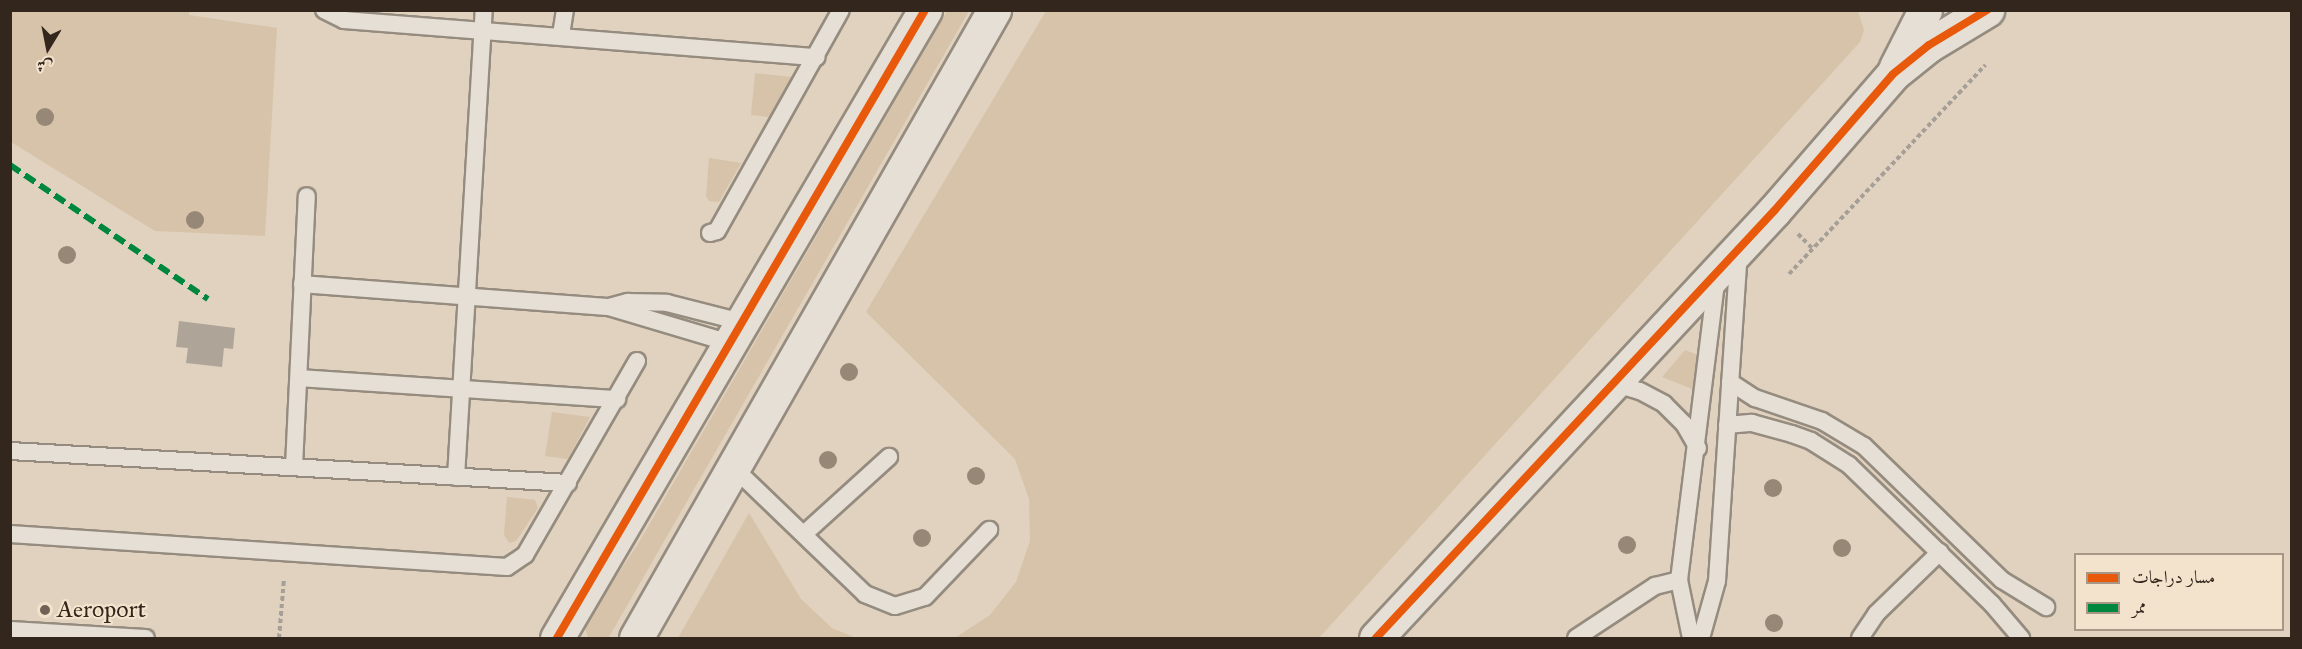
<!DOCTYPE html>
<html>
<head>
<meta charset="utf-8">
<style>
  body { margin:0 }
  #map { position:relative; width:2302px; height:649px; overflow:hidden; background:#e0d2be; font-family:"IM FELL Great Primer",Amiri,serif }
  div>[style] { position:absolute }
  .green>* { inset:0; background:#d6c3a9 }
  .building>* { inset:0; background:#aea498 }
  .path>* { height:4px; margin-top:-2px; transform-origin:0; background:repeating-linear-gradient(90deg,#a69f97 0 4.5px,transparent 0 7.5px) }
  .roads { filter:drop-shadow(2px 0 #958c7f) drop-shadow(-2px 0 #958c7f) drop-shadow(0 2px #958c7f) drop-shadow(0 -2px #958c7f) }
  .lane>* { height:16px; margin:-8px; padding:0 8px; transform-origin:8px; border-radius:8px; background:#e5dfd5 }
  .street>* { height:33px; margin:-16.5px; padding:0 16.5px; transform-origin:16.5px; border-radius:16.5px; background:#e5dfd5 }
  .secondary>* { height:33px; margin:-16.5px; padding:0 16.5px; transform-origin:16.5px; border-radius:16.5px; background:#e5dfd5 }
  .quiet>* { height:6px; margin-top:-3px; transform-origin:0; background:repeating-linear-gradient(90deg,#00873e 0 12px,transparent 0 18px) }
  .cycleway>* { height:8px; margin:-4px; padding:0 4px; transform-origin:4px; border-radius:4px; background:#e8590c }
  .trees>* { width:18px; height:18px; margin:-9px; border-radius:50%; background:#968776 }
  .dots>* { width:16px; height:16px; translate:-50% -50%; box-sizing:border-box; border:3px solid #f3e3cc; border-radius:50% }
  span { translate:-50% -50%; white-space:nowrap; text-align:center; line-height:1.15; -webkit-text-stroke:4.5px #f3e3cc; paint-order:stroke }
  .poi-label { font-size:24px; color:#33261d }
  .left { translate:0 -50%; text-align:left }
  .frame { position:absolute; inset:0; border:12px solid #33261d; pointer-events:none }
  .legend { position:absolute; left:2074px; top:553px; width:210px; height:78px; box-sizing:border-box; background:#f3e3cc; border:2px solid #a69786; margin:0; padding:8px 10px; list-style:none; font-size:18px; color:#33261d }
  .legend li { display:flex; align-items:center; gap:12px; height:30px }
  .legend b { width:30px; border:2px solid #a69786 }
  .north { position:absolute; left:18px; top:18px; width:60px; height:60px; -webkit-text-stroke:4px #f3e3cc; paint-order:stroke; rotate:190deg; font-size:16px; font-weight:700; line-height:24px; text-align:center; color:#33261d }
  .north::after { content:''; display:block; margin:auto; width:21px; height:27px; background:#33261d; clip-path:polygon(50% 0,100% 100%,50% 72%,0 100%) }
</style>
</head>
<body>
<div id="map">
  <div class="green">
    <div style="clip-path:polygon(10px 11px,189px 11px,189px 15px,277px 28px,265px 236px,155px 231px,11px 142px)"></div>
    <div style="clip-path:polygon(947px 11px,969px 11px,609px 637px,588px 638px,584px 624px,638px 544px)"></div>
    <div style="clip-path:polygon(1858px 11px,1864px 30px,1860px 42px,1319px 638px,955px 638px,990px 615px,1016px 582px,1030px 541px,1029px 499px,1015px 459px,866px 312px,1046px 11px)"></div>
    <div style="clip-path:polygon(755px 73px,792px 77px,770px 117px,751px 115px)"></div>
    <div style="clip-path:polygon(709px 158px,741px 163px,719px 202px,709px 201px,706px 196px)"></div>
    <div style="clip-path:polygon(1685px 350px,1698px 355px,1695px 390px,1662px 377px)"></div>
    <div style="clip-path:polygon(552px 412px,590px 417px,568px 459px,545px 456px)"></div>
    <div style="clip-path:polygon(507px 497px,535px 500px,538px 508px,516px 541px,509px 543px,504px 535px)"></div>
    <div style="clip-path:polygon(749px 513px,801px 599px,832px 628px,856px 638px,678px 638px)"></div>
  </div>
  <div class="building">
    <div style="clip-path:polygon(179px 321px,235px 328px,233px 349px,224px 348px,222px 367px,186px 363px,188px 348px,176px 347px)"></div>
  </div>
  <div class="path">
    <div style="left:1798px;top:234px;width:21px;rotate:45deg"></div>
    <div style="left:1789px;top:274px;width:287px;rotate:-46.8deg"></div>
    <div style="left:279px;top:638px;width:60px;rotate:-85.2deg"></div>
  </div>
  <div class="roads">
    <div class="lane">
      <div style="left:324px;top:10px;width:22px;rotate:27deg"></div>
      <div style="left:344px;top:20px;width:474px;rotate:4.5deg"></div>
      <div style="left:561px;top:35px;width:25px;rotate:-81deg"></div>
      <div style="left:710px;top:233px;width:7px;rotate:-16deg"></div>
      <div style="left:717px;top:231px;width:253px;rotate:-60.7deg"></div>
      <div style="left:302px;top:284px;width:308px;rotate:4.3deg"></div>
      <div style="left:609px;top:307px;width:126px;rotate:16.6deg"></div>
      <div style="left:609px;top:307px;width:20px;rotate:-15deg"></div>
      <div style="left:628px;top:302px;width:39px;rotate:1deg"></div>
      <div style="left:667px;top:303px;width:77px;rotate:14.2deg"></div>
      <div style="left:299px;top:378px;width:319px;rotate:3.8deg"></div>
      <div style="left:1730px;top:382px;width:30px;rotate:33deg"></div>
      <div style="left:1755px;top:398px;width:71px;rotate:18.9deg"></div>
      <div style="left:1822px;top:421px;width:49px;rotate:30.8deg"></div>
      <div style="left:1864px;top:446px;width:192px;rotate:44.2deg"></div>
      <div style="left:2002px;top:580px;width:52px;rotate:31.5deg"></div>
      <div style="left:1613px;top:383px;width:28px;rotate:17deg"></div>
      <div style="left:1640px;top:391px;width:27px;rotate:28deg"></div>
      <div style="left:1664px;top:404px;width:28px;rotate:45deg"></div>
      <div style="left:1684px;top:424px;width:28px;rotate:60deg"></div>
      <div style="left:1727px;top:425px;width:25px;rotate:-5deg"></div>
      <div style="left:1752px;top:423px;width:41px;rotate:15.4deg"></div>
      <div style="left:1792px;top:434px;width:20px;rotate:20deg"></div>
      <div style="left:1811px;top:441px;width:45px;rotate:32.3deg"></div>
      <div style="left:1849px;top:465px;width:199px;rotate:44.2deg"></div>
      <div style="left:1992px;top:604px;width:45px;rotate:49.5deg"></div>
      <div style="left:10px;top:451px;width:559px;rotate:3.28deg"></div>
      <div style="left:732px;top:466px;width:185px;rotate:43.9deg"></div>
      <div style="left:865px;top:594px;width:32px;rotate:22deg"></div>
      <div style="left:895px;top:606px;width:31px;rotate:-17deg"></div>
      <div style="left:925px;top:597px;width:93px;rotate:-46.3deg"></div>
      <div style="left:294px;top:467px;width:271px;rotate:-87.3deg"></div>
      <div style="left:456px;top:477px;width:468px;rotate:-86.6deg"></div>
      <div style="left:10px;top:534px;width:498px;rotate:3.8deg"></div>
      <div style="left:507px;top:567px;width:22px;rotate:-34deg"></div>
      <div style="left:525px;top:555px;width:224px;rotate:-60deg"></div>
      <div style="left:804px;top:534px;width:115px;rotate:-42.2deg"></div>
      <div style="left:10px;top:630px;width:136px;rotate:3.4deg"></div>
      <div style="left:1576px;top:638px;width:95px;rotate:-33.4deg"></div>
      <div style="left:1655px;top:586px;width:25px;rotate:-14deg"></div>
      <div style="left:1691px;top:638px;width:59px;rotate:-101.7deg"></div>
      <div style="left:1679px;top:580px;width:305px;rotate:-82.9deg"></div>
      <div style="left:1701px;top:638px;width:59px;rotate:-74.3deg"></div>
      <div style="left:1717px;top:581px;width:330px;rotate:-86.2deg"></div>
      <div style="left:1860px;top:638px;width:29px;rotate:-56deg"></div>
      <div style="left:1876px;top:614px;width:89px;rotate:-44.1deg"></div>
    </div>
    <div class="street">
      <div style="left:1896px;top:67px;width:64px;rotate:-63deg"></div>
      <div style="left:1376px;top:638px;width:584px;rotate:-47.01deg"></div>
      <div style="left:1774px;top:211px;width:181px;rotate:-49deg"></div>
      <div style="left:1893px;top:74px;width:46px;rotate:-38.9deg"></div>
      <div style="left:1929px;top:45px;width:68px;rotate:-31.1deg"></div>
    </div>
    <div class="secondary">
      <div style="left:557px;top:638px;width:728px;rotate:-59.63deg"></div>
      <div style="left:636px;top:638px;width:723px;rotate:-60.31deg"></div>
    </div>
  </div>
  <div class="quiet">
    <div style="left:10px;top:165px;width:239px;rotate:34.1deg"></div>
  </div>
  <div class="cycleway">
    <div style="left:557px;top:638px;width:728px;rotate:-59.63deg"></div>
    <div style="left:1376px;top:638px;width:584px;rotate:-47.01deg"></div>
    <div style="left:1774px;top:211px;width:181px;rotate:-49deg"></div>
    <div style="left:1893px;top:74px;width:46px;rotate:-38.9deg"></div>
    <div style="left:1929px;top:45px;width:68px;rotate:-31.1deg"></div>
  </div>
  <div class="trees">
    <div style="left:45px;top:117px"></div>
    <div style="left:195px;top:220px"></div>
    <div style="left:67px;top:255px"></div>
    <div style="left:849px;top:372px"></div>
    <div style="left:828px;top:460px"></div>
    <div style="left:976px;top:476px"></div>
    <div style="left:1773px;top:488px"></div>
    <div style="left:922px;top:538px"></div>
    <div style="left:1627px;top:545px"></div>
    <div style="left:1842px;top:548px"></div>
    <div style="left:1774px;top:623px"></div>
  </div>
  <div class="dots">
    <div style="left:45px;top:610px;background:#706255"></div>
  </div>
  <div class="poi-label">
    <span class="left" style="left:57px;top:610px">Aeroport</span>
  </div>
  <div class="frame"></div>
  <ul class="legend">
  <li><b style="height:8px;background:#e8590c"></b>مسار دراجات</li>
  <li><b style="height:8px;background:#00873e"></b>ممر</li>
  </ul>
  <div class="north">ش</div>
</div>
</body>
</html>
